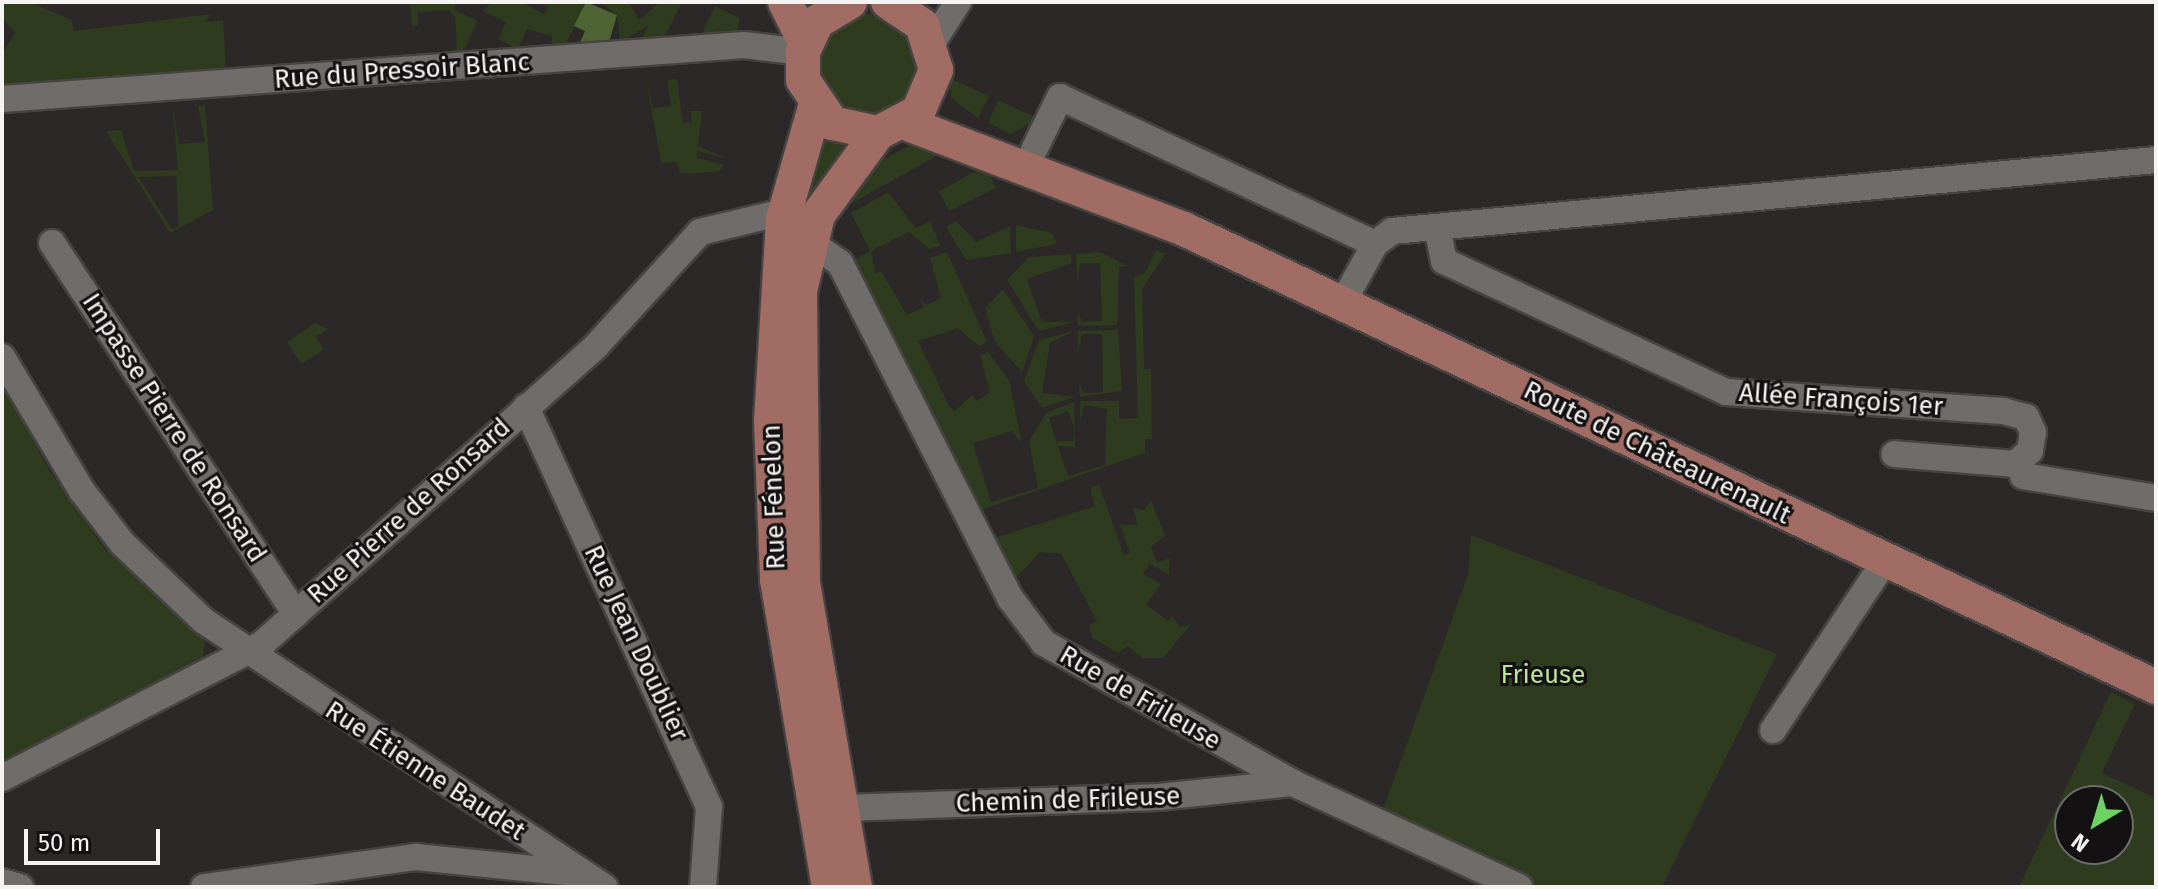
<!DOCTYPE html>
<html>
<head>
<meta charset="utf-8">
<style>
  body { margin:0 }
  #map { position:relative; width:2158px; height:889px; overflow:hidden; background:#2b2827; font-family:"Fira Sans",sans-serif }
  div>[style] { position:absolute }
  .green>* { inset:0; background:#2e3b1f }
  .round { border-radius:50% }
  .forest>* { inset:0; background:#4e6434 }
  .roads { filter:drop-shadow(2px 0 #464342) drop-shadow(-2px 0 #464342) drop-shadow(0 2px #464342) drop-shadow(0 -2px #464342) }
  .minor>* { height:26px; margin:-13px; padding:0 13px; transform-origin:13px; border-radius:13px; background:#6f6c6a }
  .major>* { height:34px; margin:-17px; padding:0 17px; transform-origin:17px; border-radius:17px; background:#a16c63 }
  span { translate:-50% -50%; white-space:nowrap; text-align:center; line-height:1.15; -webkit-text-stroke:6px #131111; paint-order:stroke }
  .street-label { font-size:26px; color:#f6f4f3 }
  .park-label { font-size:26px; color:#bde196 }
  .frame { position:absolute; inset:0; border:4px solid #f6f4f3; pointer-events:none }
  .north { position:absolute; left:2054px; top:785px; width:80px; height:80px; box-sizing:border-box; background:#131111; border:2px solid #6e6c6b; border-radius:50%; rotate:218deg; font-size:22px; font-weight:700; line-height:32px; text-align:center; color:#f6f4f3 }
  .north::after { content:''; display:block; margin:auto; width:28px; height:36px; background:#6cd362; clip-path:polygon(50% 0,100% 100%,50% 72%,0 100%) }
  .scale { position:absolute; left:24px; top:829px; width:136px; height:36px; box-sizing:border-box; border:4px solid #f6f4f3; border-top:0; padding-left:10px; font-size:24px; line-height:28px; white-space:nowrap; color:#f6f4f3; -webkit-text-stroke:6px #131111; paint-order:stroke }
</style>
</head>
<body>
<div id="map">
  <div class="green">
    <div style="clip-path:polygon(2px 2px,30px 2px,72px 20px,74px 31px,211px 14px,205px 22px,223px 20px,226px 70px,2px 87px,2px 54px,15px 33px,2px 18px)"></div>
    <div style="clip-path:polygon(410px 2px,457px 2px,454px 10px,478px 21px,463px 53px,423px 56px,457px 49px,455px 17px,448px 10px,418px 12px,418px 25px,412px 26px)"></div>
    <div style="clip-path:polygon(492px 2px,521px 2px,544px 14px,548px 6px,541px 2px,586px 2px,565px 46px,551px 47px,552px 36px,527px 29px,518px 49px,498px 39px,506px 22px,483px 11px)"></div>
    <div style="clip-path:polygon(599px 2px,629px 2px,639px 20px,660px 2px,682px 2px,664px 38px,641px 40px,648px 26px,620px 42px,617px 15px)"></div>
    <div style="clip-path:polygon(715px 6px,740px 18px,737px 33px,701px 36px)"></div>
    <div class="round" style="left:817px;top:14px;width:104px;height:104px"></div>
    <div style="clip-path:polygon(645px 73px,653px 108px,671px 106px,667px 80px,677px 79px,683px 123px,692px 122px,690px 111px,702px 111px,698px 146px,728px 159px,697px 151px,697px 158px,724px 165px,720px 171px,681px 174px,676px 162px,661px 163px)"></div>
    <div style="clip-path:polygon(948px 77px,989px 96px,978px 118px,951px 98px)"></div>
    <div style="clip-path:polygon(998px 100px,1039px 119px,1011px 134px,988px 123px)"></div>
    <div style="clip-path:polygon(evenodd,205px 105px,213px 210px,170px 233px,106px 131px,121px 130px,134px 171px,178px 170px,173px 107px,179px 144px,205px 142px,198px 106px,205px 105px,176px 176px,179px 225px,172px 229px,138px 177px,176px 176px)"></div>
    <div style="clip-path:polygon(814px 127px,853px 144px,808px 213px,802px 196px)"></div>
    <div style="clip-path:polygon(923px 138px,958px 144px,847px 206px,843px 198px,873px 165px)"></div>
    <div style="clip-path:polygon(985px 166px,996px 188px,949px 211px,939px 191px)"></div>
    <div style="clip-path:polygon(888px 192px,916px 228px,930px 221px,940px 246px,929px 249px,909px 232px,871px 251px,875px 273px,881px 271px,907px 315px,924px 307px,920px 299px,926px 305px,941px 298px,930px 258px,947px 252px,987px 342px,979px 346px,958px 328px,918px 341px,949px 406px,955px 411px,972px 395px,976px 401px,990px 393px,980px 356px,988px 352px,1009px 380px,1022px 443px,1012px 431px,973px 443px,991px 502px,1038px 488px,1029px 441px,1047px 412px,1074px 402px,1075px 430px,1068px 411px,1049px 418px,1056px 441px,1073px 441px,1075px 434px,1075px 447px,1058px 446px,1068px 476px,1105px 465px,1107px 409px,1084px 405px,1080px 421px,1080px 401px,1119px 401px,1119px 419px,1138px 418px,1134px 277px,1145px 273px,1156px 250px,1165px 254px,1142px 289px,1144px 369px,1151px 369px,1152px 439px,1145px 439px,1145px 453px,978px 511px,851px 261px,870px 251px,851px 213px)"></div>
    <div style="clip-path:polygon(956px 221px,976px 242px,1010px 226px,1011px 253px,966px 260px,946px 227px)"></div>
    <div style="clip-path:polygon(1016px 225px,1052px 233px,1057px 244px,1016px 252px)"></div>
    <div style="clip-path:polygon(1100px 252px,1127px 266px,1119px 267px,1117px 325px,1078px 326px,1078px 313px,1082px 322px,1102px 321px,1100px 263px,1081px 263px,1077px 280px,1076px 254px)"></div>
    <div style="clip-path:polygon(1071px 254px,1072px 263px,1027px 279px,1042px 322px,1074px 322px,1039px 331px,1007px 280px,1029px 257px)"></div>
    <div style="clip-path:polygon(1003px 289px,1034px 336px,1022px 372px,995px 342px,985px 308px)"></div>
    <div style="clip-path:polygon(315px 323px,328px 329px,316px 337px,324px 350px,301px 364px,287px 342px)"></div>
    <div style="clip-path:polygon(1118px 330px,1122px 391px,1080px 397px,1079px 384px,1084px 393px,1103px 392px,1102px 334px,1082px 334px,1078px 351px,1078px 331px)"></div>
    <div style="clip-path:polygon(1074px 331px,1050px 343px,1042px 393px,1075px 397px,1042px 408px,1024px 381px,1039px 340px)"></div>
    <div style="clip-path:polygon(2px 380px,48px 468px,104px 548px,205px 641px,202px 665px,2px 764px)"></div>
    <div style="clip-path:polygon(1099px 484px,1124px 556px,1130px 553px,1120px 525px,1138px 525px,1133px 508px,1144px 510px,1151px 500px,1165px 536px,1151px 547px,1157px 563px,1170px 558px,1169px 574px,1150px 564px,1143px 574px,1161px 584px,1146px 604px,1168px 621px,1172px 616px,1180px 627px,1191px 624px,1163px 658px,1142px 658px,1128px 646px,1118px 653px,1093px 638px,1089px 625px,1097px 621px,1061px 554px,1040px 552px,1017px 577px,995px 538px,1095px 506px,1090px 488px)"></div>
    <div style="clip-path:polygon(1471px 535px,1777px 654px,1662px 887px,1540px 887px,1380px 818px,1468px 575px)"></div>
    <div style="clip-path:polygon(evenodd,2111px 692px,2135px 704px,2102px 773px,2156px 798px,2156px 887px,2019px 887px,2111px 692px,2118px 801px,2118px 849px,2070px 849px,2070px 801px,2118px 801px)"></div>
  </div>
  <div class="forest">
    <div style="clip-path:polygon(586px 2px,617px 15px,609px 42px,579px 45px,585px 31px,574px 26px)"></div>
  </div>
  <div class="roads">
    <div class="minor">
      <div style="left:932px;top:43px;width:49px;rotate:-57.6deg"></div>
      <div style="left:2px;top:99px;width:744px;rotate:-4.16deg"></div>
      <div style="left:744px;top:45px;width:59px;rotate:6.8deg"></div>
      <div style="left:1034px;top:150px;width:59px;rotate:-63.9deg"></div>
      <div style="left:1060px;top:97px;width:348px;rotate:25deg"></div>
      <div style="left:1437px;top:228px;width:34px;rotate:78deg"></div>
      <div style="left:1444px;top:261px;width:311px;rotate:24.9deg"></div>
      <div style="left:1726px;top:392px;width:278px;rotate:3.9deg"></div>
      <div style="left:2003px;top:411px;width:24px;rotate:15deg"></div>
      <div style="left:2026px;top:417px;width:17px;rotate:65deg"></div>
      <div style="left:2033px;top:432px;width:19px;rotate:99deg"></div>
      <div style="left:2030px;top:451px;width:20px;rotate:139deg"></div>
      <div style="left:2015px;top:464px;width:121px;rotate:-175.3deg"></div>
      <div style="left:52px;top:243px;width:444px;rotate:56.7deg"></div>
      <div style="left:1343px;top:302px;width:66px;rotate:-61.1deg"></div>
      <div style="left:1375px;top:244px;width:21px;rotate:-37deg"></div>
      <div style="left:1392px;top:231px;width:767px;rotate:-5.31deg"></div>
      <div style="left:2px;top:357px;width:156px;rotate:59.2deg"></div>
      <div style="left:82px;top:491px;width:66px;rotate:52.4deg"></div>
      <div style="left:122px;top:543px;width:113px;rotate:43.6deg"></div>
      <div style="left:204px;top:621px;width:481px;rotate:33.6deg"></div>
      <div style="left:526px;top:407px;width:440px;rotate:65.4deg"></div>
      <div style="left:709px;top:807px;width:80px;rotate:94.3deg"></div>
      <div style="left:2023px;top:476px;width:135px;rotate:9.4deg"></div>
      <div style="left:1773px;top:730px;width:203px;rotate:-56.5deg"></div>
      <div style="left:2px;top:778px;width:294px;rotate:-27.3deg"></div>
      <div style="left:263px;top:643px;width:446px;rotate:-41.7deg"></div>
      <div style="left:596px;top:346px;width:154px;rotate:-47.6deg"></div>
      <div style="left:700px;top:232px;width:73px;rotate:-13.5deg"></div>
      <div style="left:771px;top:215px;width:84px;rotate:34.8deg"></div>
      <div style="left:840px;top:263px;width:376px;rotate:63.1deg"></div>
      <div style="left:1010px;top:598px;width:56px;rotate:52.9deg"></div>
      <div style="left:1044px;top:643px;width:286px;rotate:29.3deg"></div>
      <div style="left:1293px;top:783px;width:249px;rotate:24.7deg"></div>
      <div style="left:843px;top:808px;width:316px;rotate:-2deg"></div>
      <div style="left:1159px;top:797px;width:135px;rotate:-6deg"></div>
      <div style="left:2px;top:882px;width:19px;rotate:16deg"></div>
      <div style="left:204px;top:887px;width:214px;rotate:-8.1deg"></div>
      <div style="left:416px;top:857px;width:167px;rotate:5.8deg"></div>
    </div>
    <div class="major">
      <div style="left:785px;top:2px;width:45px;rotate:63.4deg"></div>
      <div style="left:850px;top:2px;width:39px;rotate:149deg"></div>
      <div style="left:817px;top:22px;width:33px;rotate:115deg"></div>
      <div style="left:803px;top:52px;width:28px;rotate:90deg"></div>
      <div style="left:803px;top:80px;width:52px;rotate:56deg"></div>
      <div style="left:832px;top:123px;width:47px;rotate:12.3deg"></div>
      <div style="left:878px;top:133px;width:45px;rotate:-27.7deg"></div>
      <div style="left:918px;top:112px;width:46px;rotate:-66.8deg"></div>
      <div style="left:936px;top:70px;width:47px;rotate:-107.3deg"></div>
      <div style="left:922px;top:25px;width:41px;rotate:-145.9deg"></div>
      <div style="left:815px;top:107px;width:116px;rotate:105.9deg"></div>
      <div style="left:783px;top:219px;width:202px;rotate:93.4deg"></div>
      <div style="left:771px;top:421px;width:159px;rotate:87.8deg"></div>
      <div style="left:777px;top:580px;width:311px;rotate:80.4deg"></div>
      <div style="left:905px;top:123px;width:298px;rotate:20.8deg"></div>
      <div style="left:1184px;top:229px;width:1074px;rotate:25.23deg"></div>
      <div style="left:855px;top:887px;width:309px;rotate:-99.7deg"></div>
      <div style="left:803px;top:582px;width:291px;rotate:-90.6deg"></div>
      <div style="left:800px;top:291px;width:78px;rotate:-76.7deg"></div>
      <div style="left:818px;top:215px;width:102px;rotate:-53.8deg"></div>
    </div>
  </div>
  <div class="street-label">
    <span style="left:402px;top:71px;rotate:-4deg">Rue du Pressoir Blanc</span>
    <span style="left:1841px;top:400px;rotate:4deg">Allée François 1er</span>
    <span style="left:174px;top:428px;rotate:57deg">Impasse Pierre de Ronsard</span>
    <span style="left:1657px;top:453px;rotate:26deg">Route de Châteaurenault</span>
    <span style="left:774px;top:497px;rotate:-92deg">Rue Fénelon</span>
    <span style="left:409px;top:511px;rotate:-42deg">Rue Pierre de Ronsard</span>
    <span style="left:636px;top:643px;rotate:65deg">Rue Jean Doublier</span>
    <span style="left:1140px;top:698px;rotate:30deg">Rue de Frileuse</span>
    <span style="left:425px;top:771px;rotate:33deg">Rue Étienne Baudet</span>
    <span style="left:1068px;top:800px;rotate:-2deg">Chemin de Frileuse</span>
  </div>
  <div class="park-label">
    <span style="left:1543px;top:675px">Frieuse</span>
  </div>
  <div class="frame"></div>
  <div class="north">N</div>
  <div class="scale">50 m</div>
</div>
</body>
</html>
